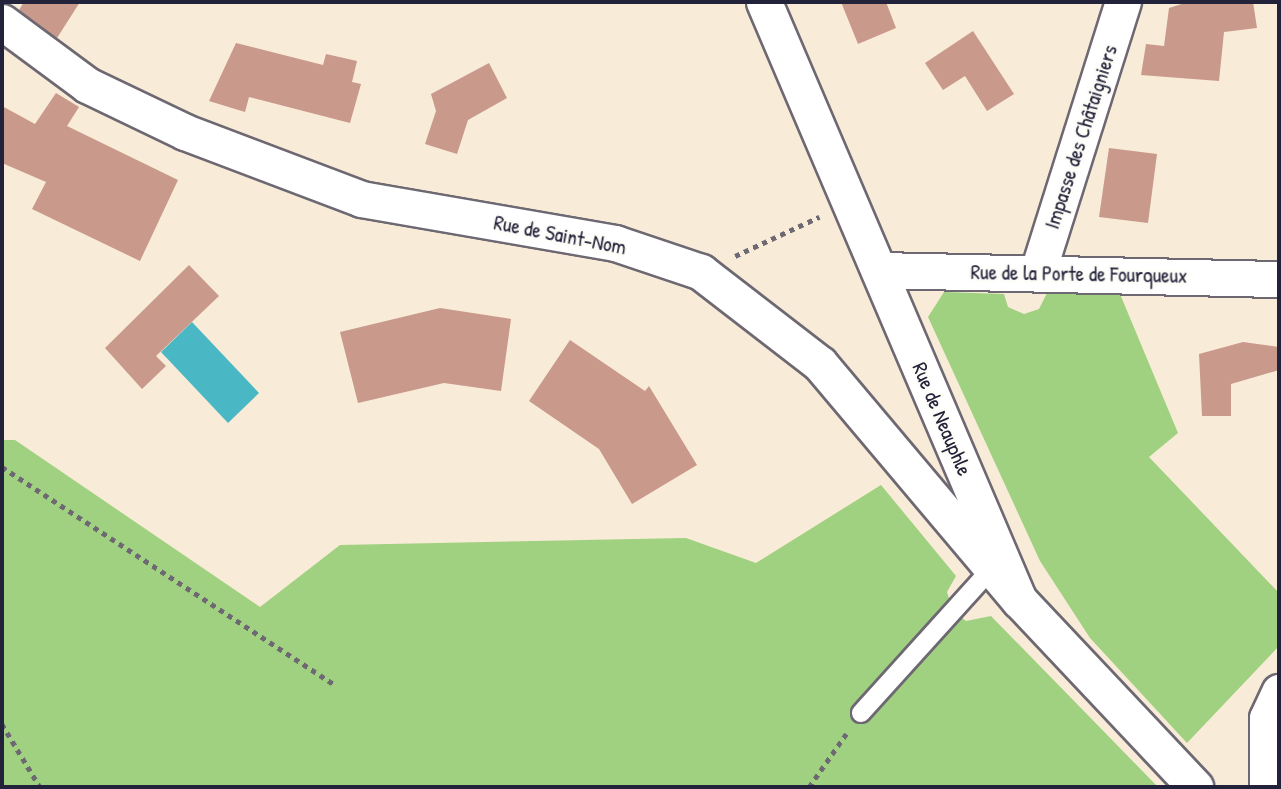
<!DOCTYPE html>
<html>
<head>
<meta charset="utf-8">
<style>
  body { margin:0 }
  #map { position:relative; width:1281px; height:789px; overflow:hidden; background:#f8ebd8; font-family:"Patrick Hand",sans-serif }
  div>[style] { position:absolute }
  .green>* { inset:0; background:#a0d180 }
  .water>* { inset:0; background:#4ab8c4 }
  .building>* { inset:0; background:#c9998b }
  .path>* { height:4.5px; margin-top:-2.25px; transform-origin:0; background:repeating-linear-gradient(90deg,#6d6872 0 5px,transparent 0 10px) }
  .roads { filter:drop-shadow(2px 0 #6d6872) drop-shadow(-2px 0 #6d6872) drop-shadow(0 2px #6d6872) drop-shadow(0 -2px #6d6872) }
  .lane>* { height:18px; margin:-9px; padding:0 9px; transform-origin:9px; border-radius:9px; background:#fff }
  .street>* { height:35px; margin:-17.5px; padding:0 17.5px; transform-origin:17.5px; border-radius:17.5px; background:#fff }
  span { translate:-50% -50%; white-space:nowrap; text-align:center; line-height:1.15; -webkit-text-stroke:5px #fdfcf7; paint-order:stroke }
  .street-label { font-size:21px; color:#22223b }
  .frame { position:absolute; inset:0; border:4px solid #22223b; pointer-events:none }
</style>
</head>
<body>
<div id="map">
  <div class="green">
    <div style="clip-path:polygon(944px 292px,1004px 294px,1008px 307px,1024px 314px,1039px 309px,1047px 293px,1120px 294px,1178px 433px,1149px 457px,1279px 593px,1279px 646px,1187px 743px,1090px 638px,1040px 561px,928px 317px)"></div>
    <div style="clip-path:polygon(2px 440px,15px 440px,260px 607px,340px 545px,686px 538px,756px 563px,881px 485px,956px 576px,947px 592px,953px 611px,966px 621px,991px 616px,1158px 787px,2px 787px)"></div>
  </div>
  <div class="water">
    <div style="clip-path:polygon(192px 322px,259px 393px,228px 423px,161px 352px)"></div>
  </div>
  <div class="building">
    <div style="clip-path:polygon(24px 2px,80px 2px,57px 38px,19px 10px)"></div>
    <div style="clip-path:polygon(841px 2px,886px 2px,896px 28px,858px 44px)"></div>
    <div style="clip-path:polygon(1188px 2px,1253px 2px,1257px 28px,1224px 32px,1219px 81px,1141px 75px,1146px 44px,1164px 46px,1169px 8px)"></div>
    <div style="clip-path:polygon(973px 31px,1014px 94px,987px 111px,965px 76px,943px 90px,925px 63px)"></div>
    <div style="clip-path:polygon(236px 43px,323px 65px,326px 54px,357px 61px,352px 82px,361px 84px,350px 123px,249px 97px,245px 112px,209px 101px)"></div>
    <div style="clip-path:polygon(489px 63px,507px 98px,468px 120px,457px 154px,425px 144px,436px 111px,431px 94px)"></div>
    <div style="clip-path:polygon(56px 93px,79px 107px,67px 126px,178px 180px,140px 261px,32px 209px,46px 182px,2px 163px,2px 106px,35px 124px)"></div>
    <div style="clip-path:polygon(1109px 148px,1157px 154px,1148px 223px,1099px 217px)"></div>
    <div style="clip-path:polygon(189px 265px,219px 296px,156px 356px,166px 366px,142px 389px,105px 348px)"></div>
    <div style="clip-path:polygon(440px 308px,511px 319px,501px 391px,444px 383px,358px 403px,340px 332px)"></div>
    <div style="clip-path:polygon(570px 340px,645px 391px,649px 386px,697px 465px,632px 504px,599px 449px,529px 401px)"></div>
    <div style="clip-path:polygon(1243px 342px,1279px 347px,1279px 370px,1231px 384px,1231px 416px,1202px 416px,1199px 354px)"></div>
  </div>
  <div class="path">
    <div style="left:735px;top:256px;width:93px;rotate:-24.9deg"></div>
    <div style="left:2px;top:467px;width:397px;rotate:33.2deg"></div>
    <div style="left:2px;top:724px;width:74px;rotate:58.9deg"></div>
    <div style="left:809px;top:787px;width:65px;rotate:-55.1deg"></div>
  </div>
  <div class="roads">
    <div class="lane">
      <div style="left:861px;top:713px;width:194px;rotate:-47.9deg"></div>
    </div>
    <div class="street">
      <div style="left:764px;top:2px;width:650px;rotate:66.91deg"></div>
      <div style="left:1019px;top:600px;width:257px;rotate:46.7deg"></div>
      <div style="left:2px;top:22px;width:106px;rotate:36.5deg"></div>
      <div style="left:87px;top:85px;width:109px;rotate:25.6deg"></div>
      <div style="left:185px;top:132px;width:188px;rotate:20.8deg"></div>
      <div style="left:361px;top:199px;width:258px;rotate:9.8deg"></div>
      <div style="left:615px;top:243px;width:91px;rotate:18.6deg"></div>
      <div style="left:701px;top:272px;width:150px;rotate:37.7deg"></div>
      <div style="left:820px;top:364px;width:309px;rotate:49.9deg"></div>
      <div style="left:879px;top:270px;width:400px;rotate:1.3deg"></div>
      <div style="left:1038px;top:271px;width:282px;rotate:-72.5deg"></div>
      <div style="left:1267px;top:787px;width:69px;rotate:-90deg"></div>
      <div style="left:1267px;top:718px;width:29px;rotate:-65deg"></div>
    </div>
  </div>
  <div class="street-label">
    <span style="left:1081px;top:137px;rotate:-72deg">Impasse des Châtaigniers</span>
    <span style="left:560px;top:235px;rotate:11deg">Rue de Saint-Nom</span>
    <span style="left:1079px;top:274px;rotate:1deg">Rue de la Porte de Fourqueux</span>
    <span style="left:942px;top:419px;rotate:67deg">Rue de Neauphle</span>
  </div>
  <div class="frame"></div>
</div>
</body>
</html>
